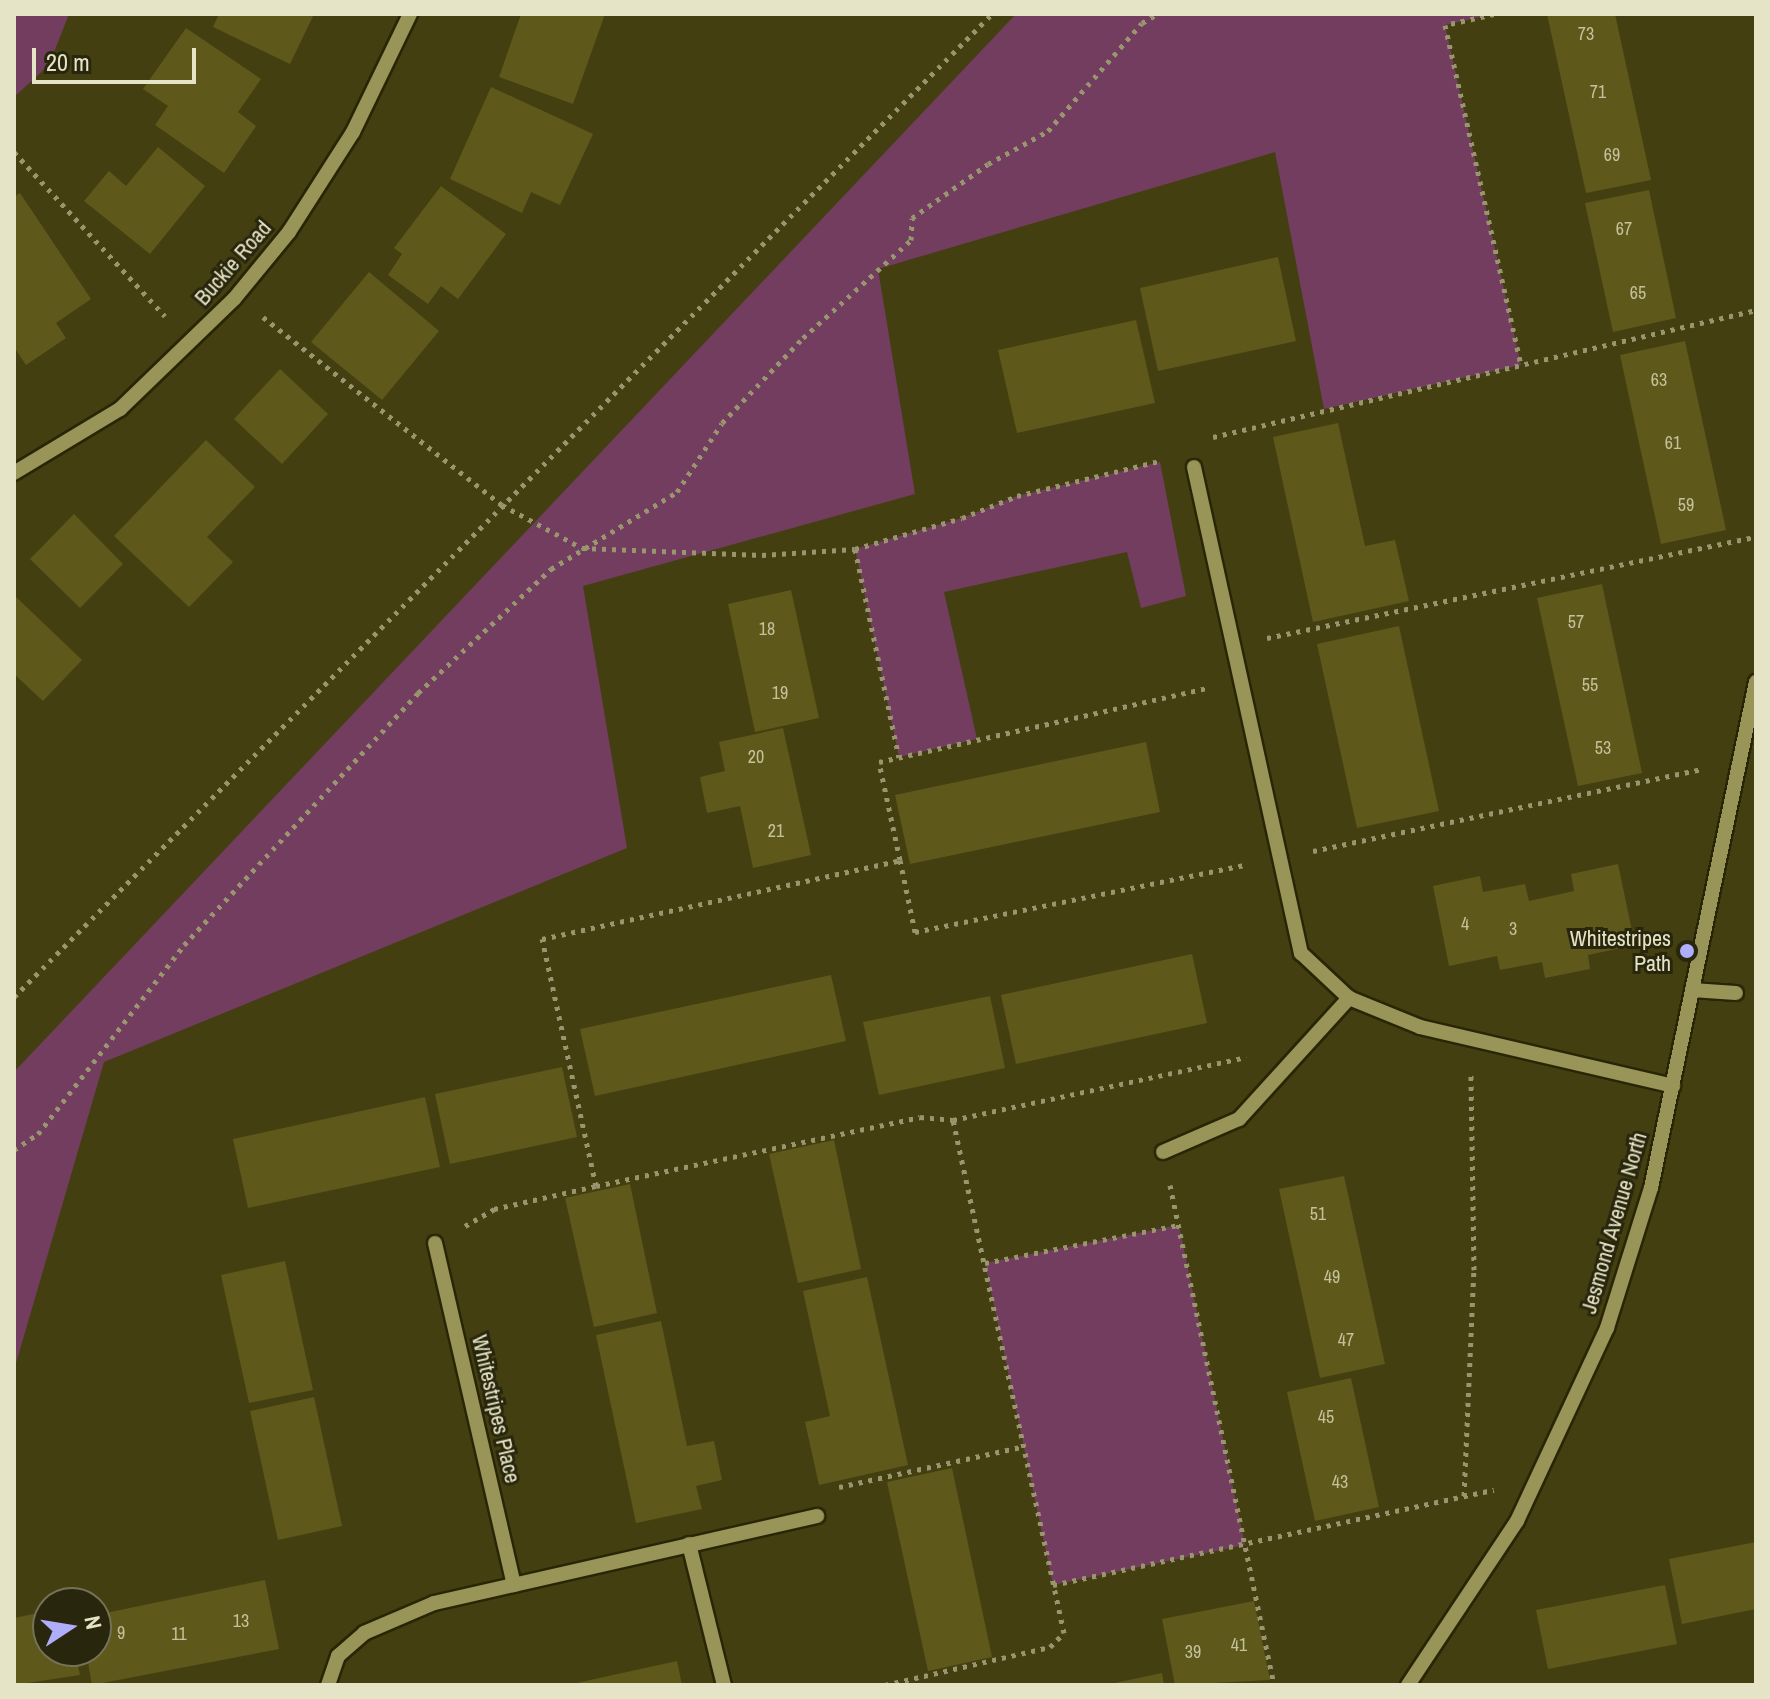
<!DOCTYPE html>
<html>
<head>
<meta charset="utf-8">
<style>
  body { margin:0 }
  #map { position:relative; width:1770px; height:1699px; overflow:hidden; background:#443f11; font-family:"Archivo Narrow",sans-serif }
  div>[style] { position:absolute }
  .green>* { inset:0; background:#723d5e }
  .building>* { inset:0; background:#5e581b }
  .path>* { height:5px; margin-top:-2.5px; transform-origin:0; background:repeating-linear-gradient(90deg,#98956f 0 4px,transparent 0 10px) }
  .roads { filter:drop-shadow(2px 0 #292606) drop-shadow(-2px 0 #292606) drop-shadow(0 2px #292606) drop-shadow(0 -2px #292606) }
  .minor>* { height:14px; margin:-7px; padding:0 7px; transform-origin:7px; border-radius:7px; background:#999458 }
  .dots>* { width:22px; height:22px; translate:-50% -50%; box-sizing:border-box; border:4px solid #28260d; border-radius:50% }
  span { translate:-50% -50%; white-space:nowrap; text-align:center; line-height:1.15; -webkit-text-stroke:6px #28260d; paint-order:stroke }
  .number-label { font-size:18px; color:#c4c19b }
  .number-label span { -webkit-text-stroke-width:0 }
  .street-label { font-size:22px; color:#e6e4c6 }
  .poi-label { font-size:22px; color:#e6e4c6 }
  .right { translate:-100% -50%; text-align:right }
  .frame { position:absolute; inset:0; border:16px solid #e6e4c6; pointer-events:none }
  .north { position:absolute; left:32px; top:1587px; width:80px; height:80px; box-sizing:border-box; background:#28260d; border:2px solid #747257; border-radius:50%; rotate:78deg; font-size:22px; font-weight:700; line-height:32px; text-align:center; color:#e6e4c6 }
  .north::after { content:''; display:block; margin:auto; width:28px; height:36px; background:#aeaefa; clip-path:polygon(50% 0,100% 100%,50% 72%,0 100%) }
  .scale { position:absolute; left:32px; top:48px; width:164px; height:36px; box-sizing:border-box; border:4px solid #e6e4c6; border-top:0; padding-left:10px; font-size:24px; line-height:28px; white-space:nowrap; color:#e6e4c6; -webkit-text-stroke:6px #28260d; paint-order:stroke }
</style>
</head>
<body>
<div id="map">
  <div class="green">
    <div style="clip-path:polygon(14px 14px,69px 14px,49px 65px,14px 97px)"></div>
    <div style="clip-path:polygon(1016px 14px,1494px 14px,1445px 25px,1521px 365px,1324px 409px,1275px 152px,878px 269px,915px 494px,583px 586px,627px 848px,104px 1062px,14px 1370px,14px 1072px)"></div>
    <div style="clip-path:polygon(1160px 462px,1186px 596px,1141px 608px,1127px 552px,944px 592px,977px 739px,899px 757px,855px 549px,962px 518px,1017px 496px)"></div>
    <div style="clip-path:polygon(1179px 1225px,1245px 1545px,1053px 1585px,985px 1263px)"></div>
  </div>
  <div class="building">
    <div style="clip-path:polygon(219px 14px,314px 14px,290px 64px,213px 27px)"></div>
    <div style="clip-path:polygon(521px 14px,605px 14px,573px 104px,499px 77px)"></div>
    <div style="clip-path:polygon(1547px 14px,1615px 14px,1651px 180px,1586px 193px)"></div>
    <div style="clip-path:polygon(186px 28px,261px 79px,238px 112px,256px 126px,224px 173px,155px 125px,168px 106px,143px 89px)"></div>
    <div style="clip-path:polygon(491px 87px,593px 134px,560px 205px,531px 192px,522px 213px,450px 179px)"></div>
    <div style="clip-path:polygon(158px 147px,205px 186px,150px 254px,84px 201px,109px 171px,126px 186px)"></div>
    <div style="clip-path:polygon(441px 186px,506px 234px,458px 299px,441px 286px,428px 304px,388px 275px,402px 254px,394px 248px)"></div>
    <div style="clip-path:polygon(1649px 190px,1676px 318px,1613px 332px,1585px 203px)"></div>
    <div style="clip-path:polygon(20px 193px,91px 299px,56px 323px,66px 338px,26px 365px,14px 347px,14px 197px)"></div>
    <div style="clip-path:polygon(1278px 257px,1296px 341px,1158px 371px,1140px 288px)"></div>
    <div style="clip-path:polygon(369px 272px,439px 331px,382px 400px,311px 342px)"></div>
    <div style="clip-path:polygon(1136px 320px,1155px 403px,1017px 433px,998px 350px)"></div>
    <div style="clip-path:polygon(1685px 341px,1726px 530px,1661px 544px,1620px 355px)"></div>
    <div style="clip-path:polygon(280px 369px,328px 414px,282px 464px,234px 419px)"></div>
    <div style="clip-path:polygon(1338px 423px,1365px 546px,1395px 540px,1409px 601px,1313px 622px,1273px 437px)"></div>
    <div style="clip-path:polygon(206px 440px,255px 487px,207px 537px,233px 562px,189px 607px,114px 536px)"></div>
    <div style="clip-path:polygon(74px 514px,123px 564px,80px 608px,30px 559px)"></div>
    <div style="clip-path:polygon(1602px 584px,1642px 773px,1578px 786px,1537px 598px)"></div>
    <div style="clip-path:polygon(791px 590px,819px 718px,755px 732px,728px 604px)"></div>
    <div style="clip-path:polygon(14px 595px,82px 660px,43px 701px,14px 674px)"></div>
    <div style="clip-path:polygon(1399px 626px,1439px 811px,1357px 828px,1317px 644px)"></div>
    <div style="clip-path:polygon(783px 728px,811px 855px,753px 868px,740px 806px,707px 813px,700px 777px,725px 771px,719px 742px)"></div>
    <div style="clip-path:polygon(1146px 742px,1160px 812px,910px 864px,895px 795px)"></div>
    <div style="clip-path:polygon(1618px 864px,1635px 945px,1588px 955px,1590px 969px,1545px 978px,1542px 962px,1500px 970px,1497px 956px,1449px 966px,1433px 886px,1480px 876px,1483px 892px,1525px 884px,1529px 901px,1574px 891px,1571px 874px)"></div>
    <div style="clip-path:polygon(1192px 954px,1207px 1023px,1016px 1064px,1001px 995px)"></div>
    <div style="clip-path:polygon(831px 975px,846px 1041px,595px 1096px,580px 1029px)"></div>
    <div style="clip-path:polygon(990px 996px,1005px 1068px,879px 1095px,863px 1022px)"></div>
    <div style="clip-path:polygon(562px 1067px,577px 1137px,450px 1164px,435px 1094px)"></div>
    <div style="clip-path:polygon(425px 1097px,440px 1167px,248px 1208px,233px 1139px)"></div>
    <div style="clip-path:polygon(834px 1140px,861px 1269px,798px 1283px,769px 1154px)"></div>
    <div style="clip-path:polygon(1344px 1176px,1385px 1364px,1320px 1378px,1279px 1189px)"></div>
    <div style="clip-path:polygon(630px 1184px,657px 1313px,594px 1327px,565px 1198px)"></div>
    <div style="clip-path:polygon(285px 1261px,313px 1390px,249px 1403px,221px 1275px)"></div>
    <div style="clip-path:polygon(867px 1277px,908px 1465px,819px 1485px,805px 1422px,830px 1416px,803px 1291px)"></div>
    <div style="clip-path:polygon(661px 1321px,687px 1446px,714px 1441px,722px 1480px,696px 1486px,702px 1509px,636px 1523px,596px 1335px)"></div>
    <div style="clip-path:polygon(1351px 1378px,1379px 1507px,1315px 1521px,1287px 1392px)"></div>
    <div style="clip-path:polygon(314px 1397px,342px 1526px,278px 1540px,250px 1411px)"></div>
    <div style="clip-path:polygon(952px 1468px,992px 1657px,928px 1671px,887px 1482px)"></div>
    <div style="clip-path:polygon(1756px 1542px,1756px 1609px,1682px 1624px,1669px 1559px)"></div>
    <div style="clip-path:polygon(265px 1580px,279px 1649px,92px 1685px,86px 1651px,96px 1651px,96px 1615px)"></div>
    <div style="clip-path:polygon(1665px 1585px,1677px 1644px,1548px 1669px,1536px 1610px)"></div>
    <div style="clip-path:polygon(1254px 1601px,1270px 1680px,1175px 1685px,1162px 1619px)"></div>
    <div style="clip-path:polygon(48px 1611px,48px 1651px,75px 1651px,80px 1675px,14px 1685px,14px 1618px)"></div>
    <div style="clip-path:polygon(677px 1661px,682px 1685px,572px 1685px,572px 1684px)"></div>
    <div style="clip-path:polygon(1162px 1673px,1164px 1685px,1110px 1685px,1110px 1684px)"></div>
  </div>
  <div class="path">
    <div style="left:1494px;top:14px;width:50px;rotate:167.3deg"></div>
    <div style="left:1445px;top:25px;width:348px;rotate:77.4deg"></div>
    <div style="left:14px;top:152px;width:223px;rotate:47.4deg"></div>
    <div style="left:263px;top:317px;width:304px;rotate:38.2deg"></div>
    <div style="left:502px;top:505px;width:91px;rotate:28.3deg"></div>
    <div style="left:582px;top:548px;width:180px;rotate:2.2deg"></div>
    <div style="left:762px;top:555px;width:93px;rotate:-3.7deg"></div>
    <div style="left:855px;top:549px;width:111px;rotate:-16.2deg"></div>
    <div style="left:962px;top:518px;width:59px;rotate:-21.8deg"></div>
    <div style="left:1017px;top:496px;width:147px;rotate:-13.8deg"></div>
    <div style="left:1213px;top:437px;width:558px;rotate:-13.16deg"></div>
    <div style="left:855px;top:549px;width:213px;rotate:78.1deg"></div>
    <div style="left:1267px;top:638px;width:499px;rotate:-11.7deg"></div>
    <div style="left:1313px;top:851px;width:399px;rotate:-11.9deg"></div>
    <div style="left:900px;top:860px;width:74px;rotate:78.2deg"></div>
    <div style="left:915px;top:932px;width:336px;rotate:-11.5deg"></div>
    <div style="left:14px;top:997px;width:1387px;rotate:-45.15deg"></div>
    <div style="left:14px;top:1150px;width:29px;rotate:-34deg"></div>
    <div style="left:38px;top:1134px;width:239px;rotate:-52.3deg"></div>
    <div style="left:184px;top:945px;width:344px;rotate:-47.1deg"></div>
    <div style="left:418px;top:693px;width:182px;rotate:-43deg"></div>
    <div style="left:551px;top:569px;width:148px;rotate:-31.4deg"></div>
    <div style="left:677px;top:492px;width:82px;rotate:-56.9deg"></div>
    <div style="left:722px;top:423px;width:117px;rotate:-46.4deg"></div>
    <div style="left:803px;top:338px;width:146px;rotate:-42.2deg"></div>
    <div style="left:911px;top:240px;width:22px;rotate:-87deg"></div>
    <div style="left:912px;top:218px;width:93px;rotate:-35.4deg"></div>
    <div style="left:988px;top:164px;width:68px;rotate:-28.8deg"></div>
    <div style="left:1048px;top:131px;width:143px;rotate:-49deg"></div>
    <div style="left:1142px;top:23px;width:17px;rotate:-31deg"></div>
    <div style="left:1170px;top:1185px;width:511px;rotate:78.25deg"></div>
    <div style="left:596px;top:1186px;width:253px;rotate:-102.3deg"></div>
    <div style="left:542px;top:939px;width:367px;rotate:-12.4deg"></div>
    <div style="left:900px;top:860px;width:100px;rotate:-102.1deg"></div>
    <div style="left:879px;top:762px;width:337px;rotate:-12.7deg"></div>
    <div style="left:465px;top:1226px;width:34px;rotate:-30deg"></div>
    <div style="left:494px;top:1209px;width:105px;rotate:-12.7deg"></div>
    <div style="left:596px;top:1186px;width:331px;rotate:-12deg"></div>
    <div style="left:920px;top:1117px;width:33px;rotate:5deg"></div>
    <div style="left:953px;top:1120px;width:300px;rotate:-12.1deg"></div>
    <div style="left:985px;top:1263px;width:198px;rotate:-11.1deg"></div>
    <div style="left:839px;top:1487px;width:190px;rotate:-12.4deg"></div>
    <div style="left:1464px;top:1496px;width:226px;rotate:-87.5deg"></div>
    <div style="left:1474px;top:1270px;width:197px;rotate:-90.9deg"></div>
    <div style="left:1053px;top:1585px;width:451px;rotate:-12.2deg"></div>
    <div style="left:885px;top:1685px;width:169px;rotate:-13deg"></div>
    <div style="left:1050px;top:1647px;width:20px;rotate:-45deg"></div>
    <div style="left:1064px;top:1633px;width:525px;rotate:-102.21deg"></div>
  </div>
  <div class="roads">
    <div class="minor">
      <div style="left:1194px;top:467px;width:498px;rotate:77.6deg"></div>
      <div style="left:1301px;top:953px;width:66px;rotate:43.2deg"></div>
      <div style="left:1349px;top:998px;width:77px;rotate:22.2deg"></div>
      <div style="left:1420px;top:1027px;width:260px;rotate:13.1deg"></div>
      <div style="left:14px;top:473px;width:124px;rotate:-31.1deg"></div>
      <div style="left:120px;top:409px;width:158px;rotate:-44deg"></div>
      <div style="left:234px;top:299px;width:87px;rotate:-50.6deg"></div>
      <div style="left:289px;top:232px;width:119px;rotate:-57.4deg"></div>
      <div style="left:353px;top:132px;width:131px;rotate:-64.2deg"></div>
      <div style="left:1692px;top:990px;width:44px;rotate:3.9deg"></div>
      <div style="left:1163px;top:1152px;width:83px;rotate:-23.5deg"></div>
      <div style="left:1239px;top:1119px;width:164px;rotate:-47.7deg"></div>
      <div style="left:435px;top:1243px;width:351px;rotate:77deg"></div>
      <div style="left:689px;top:1544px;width:145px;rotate:76.1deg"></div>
      <div style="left:328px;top:1685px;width:31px;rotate:-71deg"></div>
      <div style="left:338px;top:1656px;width:35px;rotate:-41deg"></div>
      <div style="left:364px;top:1633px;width:76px;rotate:-23.2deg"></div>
      <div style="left:434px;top:1603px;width:393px;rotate:-12.8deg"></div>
      <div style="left:1408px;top:1685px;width:197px;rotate:-56.4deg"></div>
      <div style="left:1517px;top:1521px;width:213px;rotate:-65deg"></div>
      <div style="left:1607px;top:1328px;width:147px;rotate:-72.6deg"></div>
      <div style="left:1651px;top:1188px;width:517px;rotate:-78.28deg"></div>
    </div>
  </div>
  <div class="dots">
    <div style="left:1687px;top:951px;background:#aeaefa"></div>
  </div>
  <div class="number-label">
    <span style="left:1586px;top:34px">73</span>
    <span style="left:1598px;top:92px">71</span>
    <span style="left:1612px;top:155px">69</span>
    <span style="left:1624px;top:229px">67</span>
    <span style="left:1638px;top:293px">65</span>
    <span style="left:1659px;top:380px">63</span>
    <span style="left:1673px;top:443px">61</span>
    <span style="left:1686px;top:505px">59</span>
    <span style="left:1576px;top:622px">57</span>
    <span style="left:767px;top:629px">18</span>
    <span style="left:1590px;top:685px">55</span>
    <span style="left:780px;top:693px">19</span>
    <span style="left:1603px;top:748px">53</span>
    <span style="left:756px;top:757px">20</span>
    <span style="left:776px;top:831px">21</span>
    <span style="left:1465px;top:924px">4</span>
    <span style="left:1513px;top:929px">3</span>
    <span style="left:1318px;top:1214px">51</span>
    <span style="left:1332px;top:1277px">49</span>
    <span style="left:1346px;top:1340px">47</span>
    <span style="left:1326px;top:1417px">45</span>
    <span style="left:1340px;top:1482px">43</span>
    <span style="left:241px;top:1621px">13</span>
    <span style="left:121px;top:1633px">9</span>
    <span style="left:179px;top:1634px">11</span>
    <span style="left:1239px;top:1645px">41</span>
    <span style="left:1193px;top:1652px">39</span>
  </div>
  <div class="street-label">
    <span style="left:233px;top:263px;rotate:-49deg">Buckie Road</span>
    <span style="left:1614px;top:1223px;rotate:-74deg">Jesmond Avenue North</span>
    <span style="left:496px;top:1409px;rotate:77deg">Whitestripes Place</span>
  </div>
  <div class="poi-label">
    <span class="right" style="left:1671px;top:951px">Whitestripes<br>Path</span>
  </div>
  <div class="frame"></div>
  <div class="north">N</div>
  <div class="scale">20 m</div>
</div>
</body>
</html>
